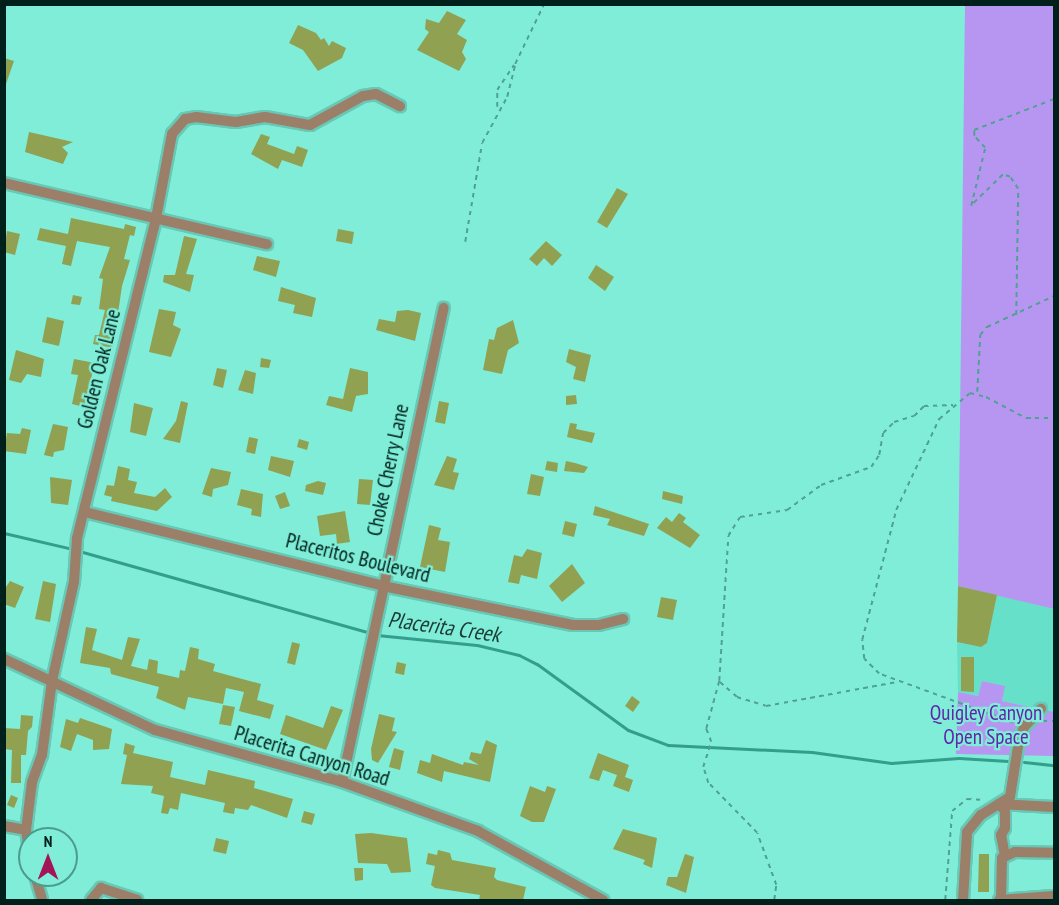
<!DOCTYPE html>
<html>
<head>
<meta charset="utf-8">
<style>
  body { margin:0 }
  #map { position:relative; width:1059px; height:905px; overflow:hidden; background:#7fedd7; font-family:"PT Sans Narrow",sans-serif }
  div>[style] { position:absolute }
  .built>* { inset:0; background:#66e0c9 }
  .green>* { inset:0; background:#b696f1 }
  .stream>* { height:3px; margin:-1.5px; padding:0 1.5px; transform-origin:1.5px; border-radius:1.5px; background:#349e8c }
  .building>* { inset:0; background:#90a152 }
  .path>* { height:1.5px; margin-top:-0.75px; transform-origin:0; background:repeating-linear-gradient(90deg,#50a191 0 4.5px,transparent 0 9px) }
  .roads { filter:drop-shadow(2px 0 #68c8b5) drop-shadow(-2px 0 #68c8b5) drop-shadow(0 2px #68c8b5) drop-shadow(0 -2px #68c8b5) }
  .minor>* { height:10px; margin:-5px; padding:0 5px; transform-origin:5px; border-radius:5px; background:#9c7f69 }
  span { translate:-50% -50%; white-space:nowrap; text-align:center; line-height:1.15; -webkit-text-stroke:4.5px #7fedd7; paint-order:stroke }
  .street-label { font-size:21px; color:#00211b }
  .park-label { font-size:21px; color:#6223a9 }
  .water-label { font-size:22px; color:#1c3b35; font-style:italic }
  .frame { position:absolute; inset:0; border:6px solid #00211b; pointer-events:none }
  .north { position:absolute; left:18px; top:827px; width:60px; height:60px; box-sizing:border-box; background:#7fedd7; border:2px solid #4c9b8c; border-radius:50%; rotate:0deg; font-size:16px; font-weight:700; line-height:24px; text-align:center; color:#00211b }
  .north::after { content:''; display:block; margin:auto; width:21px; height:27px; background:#a31459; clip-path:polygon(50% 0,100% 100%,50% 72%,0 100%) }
</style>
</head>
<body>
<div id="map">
  <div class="built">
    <div style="clip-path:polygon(997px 595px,1054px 609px,1054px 712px,1002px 701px,1004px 686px,982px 681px,978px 696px,958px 692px,957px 642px,981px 647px,987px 643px)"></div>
  </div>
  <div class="green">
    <div style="clip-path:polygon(965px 5px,1054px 5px,1054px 609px,958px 586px)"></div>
    <div style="clip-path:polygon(982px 681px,1005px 686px,1002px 701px,1054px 712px,1054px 756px,956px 754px,958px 692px,978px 696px)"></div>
  </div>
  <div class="stream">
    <div style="left:4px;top:533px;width:71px;rotate:13.1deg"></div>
    <div style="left:79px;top:551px;width:302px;rotate:15.7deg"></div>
    <div style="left:377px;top:635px;width:100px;rotate:5.7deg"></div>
    <div style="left:477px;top:645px;width:43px;rotate:13.4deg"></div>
    <div style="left:519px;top:655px;width:20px;rotate:27deg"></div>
    <div style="left:537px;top:664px;width:112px;rotate:36deg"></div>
    <div style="left:628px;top:730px;width:43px;rotate:20.6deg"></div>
    <div style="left:668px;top:745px;width:144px;rotate:2.8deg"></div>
    <div style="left:812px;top:752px;width:80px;rotate:7.9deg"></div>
    <div style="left:891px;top:763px;width:68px;rotate:-4.2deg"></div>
    <div style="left:959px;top:758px;width:49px;rotate:3.5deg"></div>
    <div style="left:1024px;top:762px;width:30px;rotate:6deg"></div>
  </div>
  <div class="building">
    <div style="clip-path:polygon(447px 11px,466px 20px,457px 34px,467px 40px,462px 52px,466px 59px,459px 71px,417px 50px,429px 32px,425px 29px,426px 19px,439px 23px)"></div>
    <div style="clip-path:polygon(298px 25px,316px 33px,321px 40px,324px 38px,329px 46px,332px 41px,346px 48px,342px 58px,318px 71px,303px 50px,289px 43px)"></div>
    <div style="clip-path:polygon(4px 58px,14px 61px,6px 84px,4px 84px)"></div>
    <div style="clip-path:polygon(29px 132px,73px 142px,62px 147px,68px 153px,63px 164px,25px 152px)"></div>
    <div style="clip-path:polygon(261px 134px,270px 137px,267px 144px,294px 154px,297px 146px,308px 150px,302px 167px,282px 160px,278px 169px,251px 154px)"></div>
    <div style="clip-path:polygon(617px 188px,628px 194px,607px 228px,597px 222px)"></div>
    <div style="clip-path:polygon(71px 218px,124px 229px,125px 224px,136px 227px,134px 236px,130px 235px,124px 259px,130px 260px,122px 286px,113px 348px,93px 344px,95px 335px,99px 335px,105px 310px,99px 309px,103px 279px,99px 278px,110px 247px,77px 241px,71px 266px,62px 264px,66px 246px,37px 240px,40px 228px,68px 234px)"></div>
    <div style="clip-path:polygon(338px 229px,354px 232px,352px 244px,336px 241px)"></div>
    <div style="clip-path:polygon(7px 231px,20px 234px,15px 255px,4px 252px)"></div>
    <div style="clip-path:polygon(184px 236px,197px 239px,186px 274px,194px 275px,190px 292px,163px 282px,164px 275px,175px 275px)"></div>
    <div style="clip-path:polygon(546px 241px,562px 255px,552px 266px,544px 258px,537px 266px,529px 259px)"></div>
    <div style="clip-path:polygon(257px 256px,280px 261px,276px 277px,253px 270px)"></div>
    <div style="clip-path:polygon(596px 265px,614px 277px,605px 291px,588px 278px)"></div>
    <div style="clip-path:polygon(281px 287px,316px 298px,312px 317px,293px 313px,295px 305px,278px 301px)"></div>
    <div style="clip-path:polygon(73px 295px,82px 297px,80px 305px,71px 304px)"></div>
    <div style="clip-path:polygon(159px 309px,176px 312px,173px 325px,181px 329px,171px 357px,149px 352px)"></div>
    <div style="clip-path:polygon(408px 310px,421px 313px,415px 341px,376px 330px,379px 319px,395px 322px,397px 311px)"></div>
    <div style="clip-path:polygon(47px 317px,64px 321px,59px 346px,42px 342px)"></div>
    <div style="clip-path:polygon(513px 320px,519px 343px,508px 350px,502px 374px,483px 370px,489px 339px,494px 340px,497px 328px)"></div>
    <div style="clip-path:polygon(569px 349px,591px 355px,585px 382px,573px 379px,576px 367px,566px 362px)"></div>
    <div style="clip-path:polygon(16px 350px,44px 359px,41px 377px,27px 374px,21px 383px,9px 380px)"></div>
    <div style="clip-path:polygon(261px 358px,271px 360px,269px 368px,260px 367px)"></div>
    <div style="clip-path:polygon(74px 359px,95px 363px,84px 407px,72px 404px,78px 375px,71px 374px)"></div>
    <div style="clip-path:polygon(217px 368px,227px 370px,223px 388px,213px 385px)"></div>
    <div style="clip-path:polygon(350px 368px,368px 372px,368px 394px,356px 396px,352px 412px,326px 405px,329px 396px,343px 399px)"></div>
    <div style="clip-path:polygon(245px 370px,256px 373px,253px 394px,238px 390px)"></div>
    <div style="clip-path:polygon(576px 395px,577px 404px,566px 405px,566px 396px)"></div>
    <div style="clip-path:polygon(181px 401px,188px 403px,180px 443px,163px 439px,176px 421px)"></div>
    <div style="clip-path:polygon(439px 401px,449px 403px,445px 424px,435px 422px)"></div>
    <div style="clip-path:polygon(134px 403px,153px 408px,146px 436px,130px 432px)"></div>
    <div style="clip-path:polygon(570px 423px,577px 424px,576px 429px,595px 433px,592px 443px,567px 437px)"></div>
    <div style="clip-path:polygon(53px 424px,68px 427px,64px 450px,54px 452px,53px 457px,44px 455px)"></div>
    <div style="clip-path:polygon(22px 428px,31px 430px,26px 454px,4px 451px,7px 433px,20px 434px)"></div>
    <div style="clip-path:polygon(249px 437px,258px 439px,255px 454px,246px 452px)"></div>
    <div style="clip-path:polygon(299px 439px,309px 442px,307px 450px,297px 447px)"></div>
    <div style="clip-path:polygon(271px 456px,294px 461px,290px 477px,268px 470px)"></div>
    <div style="clip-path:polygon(447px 456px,457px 459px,453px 472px,459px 473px,454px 490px,434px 485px)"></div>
    <div style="clip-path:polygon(547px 461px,558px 463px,557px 472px,545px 470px)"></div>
    <div style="clip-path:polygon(566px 461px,575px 463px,588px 467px,584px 473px,564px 471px)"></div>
    <div style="clip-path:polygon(118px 466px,130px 469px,128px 480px,137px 482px,134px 493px,155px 497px,165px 488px,172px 497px,157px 511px,111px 501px,112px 497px,104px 495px,107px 485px,114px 486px)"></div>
    <div style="clip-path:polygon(211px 468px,231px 472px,228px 485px,213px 489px,212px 497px,202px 494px)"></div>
    <div style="clip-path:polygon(531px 474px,544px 477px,540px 496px,527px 494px)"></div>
    <div style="clip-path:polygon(50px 477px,72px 480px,68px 505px,51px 503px)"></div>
    <div style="clip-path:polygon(359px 479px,373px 480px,370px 505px,357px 504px)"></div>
    <div style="clip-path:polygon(318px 481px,326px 483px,323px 495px,305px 491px,306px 485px)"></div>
    <div style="clip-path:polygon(241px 489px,263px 494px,261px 517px,251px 515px,252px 509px,237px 505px)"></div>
    <div style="clip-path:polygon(663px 491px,683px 496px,682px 504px,662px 499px)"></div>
    <div style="clip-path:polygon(285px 492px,290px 506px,280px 509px,275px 496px)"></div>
    <div style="clip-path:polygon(595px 506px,649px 524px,644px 536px,607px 525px,610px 519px,593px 515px)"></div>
    <div style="clip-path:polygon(345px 511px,350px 542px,337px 544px,336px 534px,320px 536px,317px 516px)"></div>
    <div style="clip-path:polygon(679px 513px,686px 518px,683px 522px,700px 535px,690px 548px,657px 528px,666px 517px,672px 522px)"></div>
    <div style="clip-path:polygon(565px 521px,577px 524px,574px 537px,562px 534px)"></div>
    <div style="clip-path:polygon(429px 525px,441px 528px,438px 540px,450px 542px,445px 572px,420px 567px)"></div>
    <div style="clip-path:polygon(527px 549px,542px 553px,537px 579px,521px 575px,519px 584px,508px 582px,514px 555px,522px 557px)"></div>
    <div style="clip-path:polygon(572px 564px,585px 583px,562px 602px,549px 586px)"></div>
    <div style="clip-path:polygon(10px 581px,24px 587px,15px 608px,4px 604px,4px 590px)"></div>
    <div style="clip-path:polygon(43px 581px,56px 584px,50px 622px,35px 619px)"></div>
    <div style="clip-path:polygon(958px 586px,997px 595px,987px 643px,981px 647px,957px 642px)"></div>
    <div style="clip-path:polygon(661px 597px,677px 600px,673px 620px,657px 617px)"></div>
    <div style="clip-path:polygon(86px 627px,97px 629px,92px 650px,122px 660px,128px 637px,140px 639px,131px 666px,147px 670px,149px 659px,158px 661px,157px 673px,179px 678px,180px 670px,185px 671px,190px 647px,199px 649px,198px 659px,215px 664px,213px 671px,261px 684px,257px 700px,274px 705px,270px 719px,239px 711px,244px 692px,226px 688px,223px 704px,188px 697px,185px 710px,156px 698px,159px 687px,111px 674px,110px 668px,80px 663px)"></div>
    <div style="clip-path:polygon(292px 642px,300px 644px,295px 665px,287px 663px)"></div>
    <div style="clip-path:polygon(961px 657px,974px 657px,974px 692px,961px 691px)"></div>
    <div style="clip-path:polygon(397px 662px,406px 664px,404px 675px,395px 673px)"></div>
    <div style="clip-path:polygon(632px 696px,640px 702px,633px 712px,625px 706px)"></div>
    <div style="clip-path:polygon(223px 705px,235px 707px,231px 726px,219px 724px)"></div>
    <div style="clip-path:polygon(331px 706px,343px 710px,326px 750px,280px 734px,286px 715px,323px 728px)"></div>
    <div style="clip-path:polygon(379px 714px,395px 718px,392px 731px,397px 732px,378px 763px,372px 760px,371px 749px)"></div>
    <div style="clip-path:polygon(21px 715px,33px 716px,32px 727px,28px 731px,26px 755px,21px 755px,21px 783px,11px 783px,12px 750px,4px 749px,4px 728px,20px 729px)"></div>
    <div style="clip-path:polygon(80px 718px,112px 729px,109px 749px,93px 750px,93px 740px,77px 734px,71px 751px,60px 747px,66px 719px,78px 723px)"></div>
    <div style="clip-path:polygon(486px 740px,497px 745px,490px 782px,444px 771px,442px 782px,417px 773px,420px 760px,430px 763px,432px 754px,463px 765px,464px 762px,479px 765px,469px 759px,471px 752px,481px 754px)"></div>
    <div style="clip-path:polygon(125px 743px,135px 746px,133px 753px,173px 762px,170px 777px,205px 785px,208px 770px,255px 781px,254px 788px,293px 799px,287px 818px,251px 805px,248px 810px,235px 808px,234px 814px,223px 812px,225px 803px,181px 793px,178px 810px,170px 808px,168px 814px,161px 813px,164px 796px,151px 793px,153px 786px,121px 784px,127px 755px,123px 754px)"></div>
    <div style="clip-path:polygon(394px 748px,404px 751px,400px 770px,389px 767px)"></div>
    <div style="clip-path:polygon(598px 753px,629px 765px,625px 777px,633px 780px,629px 792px,613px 786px,617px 775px,603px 770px,599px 781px,589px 778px)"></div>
    <div style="clip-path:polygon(530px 786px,545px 792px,547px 786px,556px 789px,544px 822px,532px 822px,520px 816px)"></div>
    <div style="clip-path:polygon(11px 795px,18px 798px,14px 808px,7px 805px)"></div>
    <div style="clip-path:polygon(304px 811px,315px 814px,312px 825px,301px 822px)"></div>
    <div style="clip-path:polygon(623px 829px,657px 838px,652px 868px,643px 864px,645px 860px,613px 849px)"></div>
    <div style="clip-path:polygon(371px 833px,407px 838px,411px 872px,391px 873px,387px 864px,358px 863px,355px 834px)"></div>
    <div style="clip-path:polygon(216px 838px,229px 841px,226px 854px,213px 851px)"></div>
    <div style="clip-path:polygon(438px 850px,450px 853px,452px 860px,496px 868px,494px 877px,497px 880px,526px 887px,523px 900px,479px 900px,480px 895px,435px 888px,431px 885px,435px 866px,426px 864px,428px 853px,437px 855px)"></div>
    <div style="clip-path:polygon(685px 854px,694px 857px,686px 893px,666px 885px,668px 877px,677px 877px)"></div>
    <div style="clip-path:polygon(979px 854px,989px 854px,989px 892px,978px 892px)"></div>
    <div style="clip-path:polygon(354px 868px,363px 868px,363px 880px,355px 881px)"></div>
  </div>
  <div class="path">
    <div style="left:497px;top:107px;width:17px;rotate:-90deg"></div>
    <div style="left:497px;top:90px;width:30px;rotate:-56deg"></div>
    <div style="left:465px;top:242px;width:100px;rotate:-80.3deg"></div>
    <div style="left:482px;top:143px;width:52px;rotate:-61.5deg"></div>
    <div style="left:507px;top:97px;width:34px;rotate:-76deg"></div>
    <div style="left:515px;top:64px;width:67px;rotate:-64.2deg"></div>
    <div style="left:1016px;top:315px;width:126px;rotate:-89.1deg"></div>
    <div style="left:1018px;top:189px;width:14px;rotate:-124deg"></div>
    <div style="left:1010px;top:177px;width:7px;rotate:-164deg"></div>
    <div style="left:1003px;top:175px;width:45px;rotate:135.9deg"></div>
    <div style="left:971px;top:206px;width:60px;rotate:-76.4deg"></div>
    <div style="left:985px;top:148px;width:16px;rotate:-133deg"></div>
    <div style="left:974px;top:136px;width:6px;rotate:-90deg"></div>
    <div style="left:974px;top:130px;width:86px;rotate:-21.2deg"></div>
    <div style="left:977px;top:392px;width:57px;rotate:-87deg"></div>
    <div style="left:980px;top:335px;width:11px;rotate:-49deg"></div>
    <div style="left:987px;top:327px;width:74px;rotate:-24.8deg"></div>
    <div style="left:720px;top:682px;width:23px;rotate:41deg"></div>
    <div style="left:737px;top:697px;width:30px;rotate:17deg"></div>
    <div style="left:766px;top:706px;width:133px;rotate:-10.4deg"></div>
    <div style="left:1043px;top:721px;width:11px"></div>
    <div style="left:1013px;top:723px;width:143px;rotate:-159.9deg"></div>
    <div style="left:879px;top:674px;width:21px;rotate:-135deg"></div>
    <div style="left:864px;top:659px;width:19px;rotate:-96deg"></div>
    <div style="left:862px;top:640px;width:134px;rotate:-75.3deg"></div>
    <div style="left:896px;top:510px;width:101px;rotate:-64.7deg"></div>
    <div style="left:939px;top:419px;width:40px;rotate:-40deg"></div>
    <div style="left:970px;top:393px;width:16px;rotate:14deg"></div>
    <div style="left:986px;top:397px;width:45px;rotate:27.7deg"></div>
    <div style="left:1026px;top:418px;width:28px"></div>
    <div style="left:774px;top:900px;width:15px;rotate:-82deg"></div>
    <div style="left:776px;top:885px;width:55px;rotate:-110.1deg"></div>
    <div style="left:757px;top:833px;width:70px;rotate:-134.4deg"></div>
    <div style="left:708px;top:783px;width:17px;rotate:-107deg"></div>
    <div style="left:703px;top:767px;width:26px;rotate:-72deg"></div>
    <div style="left:711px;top:742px;width:14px;rotate:-111deg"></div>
    <div style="left:706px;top:729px;width:50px;rotate:-74.8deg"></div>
    <div style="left:719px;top:681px;width:145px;rotate:-86.4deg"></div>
    <div style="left:728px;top:536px;width:22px;rotate:-58deg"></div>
    <div style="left:740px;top:517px;width:48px;rotate:-8.5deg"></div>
    <div style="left:787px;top:510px;width:42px;rotate:-36.3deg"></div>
    <div style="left:821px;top:485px;width:53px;rotate:-19.8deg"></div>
    <div style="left:871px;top:467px;width:14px;rotate:-56deg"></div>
    <div style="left:879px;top:455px;width:22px;rotate:-80deg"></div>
    <div style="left:883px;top:433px;width:16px;rotate:-45deg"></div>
    <div style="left:894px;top:422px;width:21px;rotate:-17deg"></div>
    <div style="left:914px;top:416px;width:14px;rotate:-45deg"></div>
    <div style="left:924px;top:406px;width:29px;rotate:-2deg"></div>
    <div style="left:945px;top:900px;width:89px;rotate:-85.5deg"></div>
    <div style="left:952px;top:811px;width:19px;rotate:-39deg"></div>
    <div style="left:967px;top:799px;width:18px;rotate:3deg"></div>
  </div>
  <div class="roads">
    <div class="minor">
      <div style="left:4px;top:183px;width:270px;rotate:13.1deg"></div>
      <div style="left:85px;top:512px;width:307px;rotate:13.9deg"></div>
      <div style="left:383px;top:586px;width:194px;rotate:11.6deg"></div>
      <div style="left:573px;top:625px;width:26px"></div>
      <div style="left:599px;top:625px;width:25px;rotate:-14deg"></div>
      <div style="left:4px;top:659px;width:167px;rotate:25.2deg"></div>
      <div style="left:155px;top:730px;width:194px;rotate:15.5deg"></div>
      <div style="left:342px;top:782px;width:145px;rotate:19.8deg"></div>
      <div style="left:478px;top:831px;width:143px;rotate:28.9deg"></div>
      <div style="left:342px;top:782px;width:485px;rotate:-77.9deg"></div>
      <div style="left:999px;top:804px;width:9px;rotate:49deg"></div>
      <div style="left:1005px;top:811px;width:17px;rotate:90deg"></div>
      <div style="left:1005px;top:828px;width:8px;rotate:120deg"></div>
      <div style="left:1001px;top:835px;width:21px;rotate:79deg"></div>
      <div style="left:999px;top:804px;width:55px;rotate:3.1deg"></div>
      <div style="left:4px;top:826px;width:22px;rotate:10deg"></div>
      <div style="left:30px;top:856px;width:26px;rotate:-99deg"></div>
      <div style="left:26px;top:830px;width:48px;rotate:-82.9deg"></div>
      <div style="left:32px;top:782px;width:29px;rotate:-70deg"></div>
      <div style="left:42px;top:755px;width:75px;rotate:-82.3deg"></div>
      <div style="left:52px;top:681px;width:101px;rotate:-77.5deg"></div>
      <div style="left:74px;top:582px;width:44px;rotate:-86.1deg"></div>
      <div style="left:77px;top:538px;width:330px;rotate:-76.1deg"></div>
      <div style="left:156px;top:218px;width:86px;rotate:-79.2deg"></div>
      <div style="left:172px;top:134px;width:20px;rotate:-49deg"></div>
      <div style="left:185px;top:119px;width:11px;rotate:-10deg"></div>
      <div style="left:196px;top:117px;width:40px;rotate:7.1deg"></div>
      <div style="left:236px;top:122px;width:29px;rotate:-10deg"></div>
      <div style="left:265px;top:117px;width:46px;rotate:10.1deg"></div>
      <div style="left:310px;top:125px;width:60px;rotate:-28.7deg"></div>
      <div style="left:363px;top:96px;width:13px;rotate:-9deg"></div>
      <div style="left:376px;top:94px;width:27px;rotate:27deg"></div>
      <div style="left:35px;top:875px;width:26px;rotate:74deg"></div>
      <div style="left:1001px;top:899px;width:41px;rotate:-88.6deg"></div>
      <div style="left:1002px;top:858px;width:14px;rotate:-25deg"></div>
      <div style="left:1015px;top:852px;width:39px;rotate:1deg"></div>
      <div style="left:91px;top:900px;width:16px;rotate:-50deg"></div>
      <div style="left:101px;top:888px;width:38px;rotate:18deg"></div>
      <div style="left:963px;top:900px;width:68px;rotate:-86.6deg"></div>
      <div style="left:967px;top:832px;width:22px;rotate:-51deg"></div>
      <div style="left:981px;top:815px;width:34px;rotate:-32deg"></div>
      <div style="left:1010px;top:797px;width:58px;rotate:-81deg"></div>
      <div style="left:1019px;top:740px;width:14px;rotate:-69deg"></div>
      <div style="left:1024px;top:727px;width:25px;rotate:-47deg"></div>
      <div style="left:999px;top:900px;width:55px;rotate:-4.2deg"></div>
    </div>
  </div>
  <div class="street-label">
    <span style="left:99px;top:369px;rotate:-76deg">Golden Oak Lane</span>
    <span style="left:388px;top:470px;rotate:-78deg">Choke Cherry Lane</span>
    <span style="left:358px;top:558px;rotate:14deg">Placeritos Boulevard</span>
    <span style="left:312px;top:756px;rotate:17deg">Placerita Canyon Road</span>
  </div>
  <div class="park-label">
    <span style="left:986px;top:725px">Quigley Canyon<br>Open Space</span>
  </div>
  <div class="water-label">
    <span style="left:444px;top:627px;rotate:8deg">Placerita Creek</span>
  </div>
  <div class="frame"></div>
  <div class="north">N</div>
</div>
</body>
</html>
